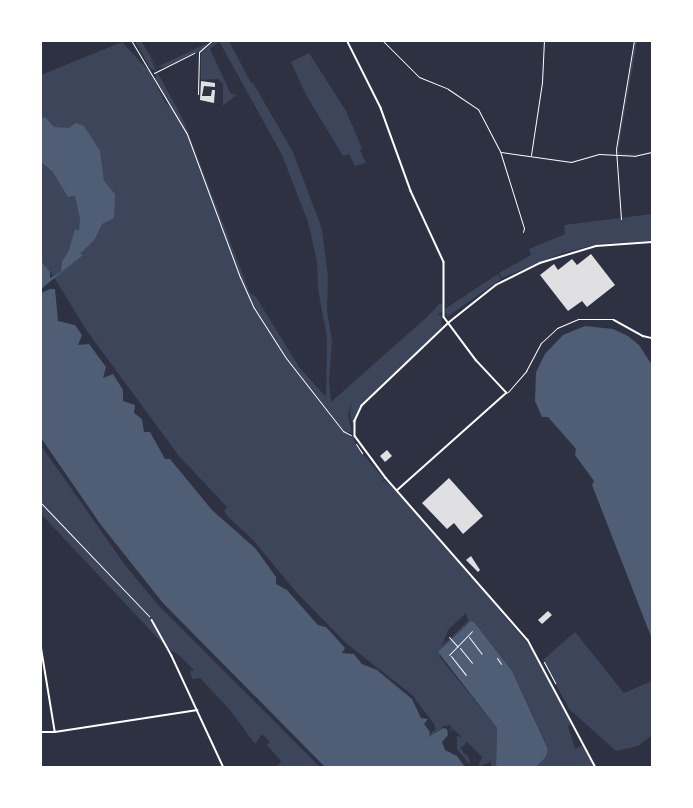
<!DOCTYPE html>
<html>
<head>
<meta charset="utf-8">
<style>
  body { margin:0 }
  #map { position:relative; width:693px; height:808px; overflow:hidden; background:#2d3142; font-family:"Nunito Sans",sans-serif }
  div>[style] { position:absolute }
  .green>* { inset:0; background:#3c4559 }
  .water>* { inset:0; background:#4f5d75 }
  .building>* { inset:0; background:#e0e0e3 }
  .path>* { height:1px; margin:-0.5px; padding:0 0.5px; transform-origin:0.5px; border-radius:0.5px; background:#fff }
  .service>* { height:1px; margin:-0.5px; padding:0 0.5px; transform-origin:0.5px; border-radius:0.5px; background:#fff }
  .minor>* { height:1.5px; margin:-0.75px; padding:0 0.75px; transform-origin:0.75px; border-radius:0.75px; background:#fff }
  .tertiary>* { height:1.5px; margin:-0.75px; padding:0 0.75px; transform-origin:0.75px; border-radius:0.75px; background:#fff }
  span { translate:-50% -50%; white-space:nowrap; text-align:center; line-height:1.15; -webkit-text-stroke:4.5px #fff; paint-order:stroke }
  .frame { position:absolute; inset:0; border:42px solid #fff; pointer-events:none }
</style>
</head>
<body>
<div id="map">
  <div class="green">
    <div style="clip-path:polygon(135px 41px,141px 41px,157px 67px,212px 41px,199px 52px,165px 67px,156px 67px,150px 57px,156px 71px,150px 68px)"></div>
    <div style="clip-path:polygon(evenodd,215px 41px,229px 41px,251px 83px,253px 83px,293px 152px,322px 229px,328px 276px,327px 311px,332px 341px,329px 380px,331px 402px,427px 317px,439px 304px,443px 303px,442px 312px,437px 315px,441px 315px,442px 327px,363px 405px,355px 416px,353px 427px,350px 413px,352px 400px,348px 415px,352px 433px,344px 431px,320px 401px,342px 430px,353px 437px,357px 447px,384px 479px,382px 482px,385px 480px,410px 506px,470px 576px,467px 579px,471px 576px,533px 650px,573px 723px,568px 726px,575px 749px,583px 745px,594px 767px,536px 767px,546px 757px,548px 748px,512px 671px,474px 622px,439px 656px,497px 728px,496px 767px,491px 767px,491px 762px,478px 767px,482px 757px,466px 741px,465px 745px,460px 748px,469px 758px,470px 765px,457px 749px,457px 736px,462px 737px,453px 729px,449px 732px,452px 727px,449px 725px,444px 726px,430px 737px,428px 736px,436px 729px,434px 724px,412px 695px,346px 643px,297px 593px,253px 540px,228px 517px,224px 511px,227px 507px,179px 456px,87px 331px,52px 274px,41px 262px,41px 75px,122px 42px,149px 71px,165px 102px,172px 109px,155px 79px,157px 72px,183px 119px,250px 293px,256px 297px,299px 367px,326px 397px,327px 338px,318px 289px,317px 262px,308px 222px,282px 155px,219px 41px,210px 49px,231px 94px,237px 94px,223px 106px,223px 84px,218px 79px,201px 80px,201px 53px,215px 41px,466px 613px,468px 621px,442px 646px,448px 630px,466px 613px)"></div>
    <div style="clip-path:polygon(635px 41px,637px 42px,618px 151px,622px 154px,644px 153px,626px 155px,618px 154px,617px 150px)"></div>
    <div style="clip-path:polygon(309px 53px,346px 111px,362px 148px,360px 150px,366px 163px,355px 166px,349px 154px,343px 156px,306px 95px,291px 62px)"></div>
    <div style="clip-path:polygon(652px 214px,652px 241px,597px 244px,563px 253px,502px 278px,499px 273px,531px 255px,529px 249px,565px 234px,564px 225px)"></div>
    <div style="clip-path:polygon(498px 274px,501px 279px,447px 317px,445px 309px)"></div>
    <div style="clip-path:polygon(40px 444px,125px 565px,159px 606px,320px 767px,277px 767px,281px 761px,267px 745px,270px 742px,262px 734px,255px 744px,230px 710px,200px 678px,192px 679px,190px 671px,194px 670px,179px 655px,167px 648px,41px 514px)"></div>
    <div style="clip-path:polygon(575px 632px,624px 693px,652px 681px,652px 735px,638px 746px,616px 751px,569px 709px,543px 660px)"></div>
  </div>
  <div class="water">
    <div style="clip-path:polygon(41px 117px,46px 118px,54px 127px,69px 128px,76px 123px,84px 126px,100px 151px,104px 181px,115px 194px,114px 218px,102px 224px,95px 239px,80px 254px,83px 255px,41px 289px,41px 261px,50px 272px,50px 278px,61px 272px,62px 262px,69px 250px,75px 229px,79px 231px,80px 219px,75px 196px,68px 197px,52px 171px,41px 162px)"></div>
    <div style="clip-path:polygon(50px 289px,55px 289px,58px 321px,75px 325px,82px 335px,78px 345px,89px 344px,106px 367px,103px 378px,113px 374px,123px 390px,123px 401px,135px 405px,134px 413px,142px 419px,144px 432px,150px 432px,165px 459px,170px 459px,212px 510px,256px 549px,276px 577px,276px 584px,287px 590px,318px 625px,326px 627px,345px 648px,342px 653px,354px 654px,362px 664px,377px 670px,412px 699px,421px 718px,428px 719px,424px 724px,430px 732px,429px 737px,443px 728px,447px 729px,448px 735px,442px 742px,445px 750px,457px 756px,465px 767px,325px 767px,163px 603px,101px 525px,41px 438px,41px 293px)"></div>
    <div style="clip-path:polygon(585px 326px,613px 329px,628px 336px,639px 345px,652px 365px,652px 639px,592px 485px,594px 481px,575px 455px,576px 449px,548px 417px,542px 417px,535px 401px,536px 372px,545px 354px,563px 335px)"></div>
    <div style="clip-path:polygon(471px 621px,474px 622px,512px 671px,548px 749px,546px 757px,536px 767px,496px 767px,497px 728px,438px 652px)"></div>
  </div>
  <div class="building">
    <div style="clip-path:polygon(201px 81px,215px 83px,215px 87px,204px 86px,202px 96px,211px 96px,212px 90px,215px 90px,214px 103px,200px 100px)"></div>
    <div style="clip-path:polygon(591px 254px,615px 285px,587px 307px,582px 301px,568px 311px,540px 275px,554px 264px,558px 270px,572px 259px,577px 265px)"></div>
    <div style="clip-path:polygon(387px 450px,392px 456px,385px 462px,380px 456px)"></div>
    <div style="clip-path:polygon(449px 478px,483px 516px,463px 534px,454px 523px,447px 529px,422px 503px)"></div>
    <div style="clip-path:polygon(471px 556px,480px 570px,478px 572px,466px 560px)"></div>
    <div style="clip-path:polygon(548px 611px,552px 615px,542px 624px,538px 620px)"></div>
  </div>
  <div class="path">
    <div style="left:131px;top:40px;width:109px;rotate:59.2deg"></div>
    <div style="left:187px;top:134px;width:153px;rotate:69.7deg"></div>
    <div style="left:240px;top:277px;width:34px;rotate:66deg"></div>
    <div style="left:254px;top:308px;width:59px;rotate:57.4deg"></div>
    <div style="left:286px;top:358px;width:93px;rotate:52deg"></div>
    <div style="left:343px;top:431px;width:9px;rotate:27deg"></div>
    <div style="left:382px;top:40px;width:52px;rotate:45deg"></div>
    <div style="left:419px;top:77px;width:31px;rotate:22deg"></div>
    <div style="left:448px;top:89px;width:36px;rotate:34deg"></div>
    <div style="left:478px;top:109px;width:47px;rotate:62.4deg"></div>
    <div style="left:500px;top:151px;width:81px;rotate:72.7deg"></div>
    <div style="left:524px;top:228px;width:4px;rotate:104deg"></div>
    <div style="left:154px;top:73px;width:45px;rotate:-26.6deg"></div>
    <div style="left:501px;top:152px;width:71px;rotate:8.1deg"></div>
    <div style="left:571px;top:162px;width:29px;rotate:-16deg"></div>
    <div style="left:599px;top:154px;width:35px;rotate:3deg"></div>
    <div style="left:634px;top:156px;width:18px;rotate:-13deg"></div>
    <div style="left:531px;top:155px;width:74px;rotate:-81.4deg"></div>
    <div style="left:542px;top:82px;width:42px;rotate:-87.3deg"></div>
    <div style="left:621px;top:219px;width:70px;rotate:-94.1deg"></div>
    <div style="left:616px;top:149px;width:110px;rotate:-80.6deg"></div>
    <div style="left:356px;top:444px;width:11px;rotate:56deg"></div>
    <div style="left:40px;top:502px;width:158px;rotate:46.3deg"></div>
    <div style="left:449px;top:637px;width:13px;rotate:48deg"></div>
    <div style="left:469px;top:637px;width:21px;rotate:53deg"></div>
    <div style="left:460px;top:648px;width:19px;rotate:51deg"></div>
    <div style="left:449px;top:655px;width:33px;rotate:-46deg"></div>
    <div style="left:451px;top:656px;width:24px;rotate:52deg"></div>
    <div style="left:497px;top:658px;width:7px;rotate:56deg"></div>
    <div style="left:544px;top:662px;width:24px;rotate:62deg"></div>
  </div>
  <div class="service">
    <div style="left:198px;top:94px;width:42px;rotate:-88.6deg"></div>
    <div style="left:199px;top:52px;width:18px;rotate:-41deg"></div>
    <div style="left:508px;top:392px;width:28px;rotate:-49deg"></div>
    <div style="left:526px;top:371px;width:32px;rotate:-62deg"></div>
    <div style="left:541px;top:343px;width:22px;rotate:-43deg"></div>
    <div style="left:557px;top:328px;width:23px;rotate:-23deg"></div>
    <div style="left:578px;top:319px;width:35px"></div>
  </div>
  <div class="minor">
    <div style="left:347px;top:40px;width:76px;rotate:63.4deg"></div>
    <div style="left:381px;top:108px;width:88px;rotate:70.1deg"></div>
    <div style="left:411px;top:191px;width:78px;rotate:65.1deg"></div>
    <div style="left:444px;top:262px;width:55px;rotate:90deg"></div>
    <div style="left:444px;top:317px;width:54px;rotate:53.3deg"></div>
    <div style="left:476px;top:360px;width:45px;rotate:46.8deg"></div>
    <div style="left:507px;top:393px;width:146px;rotate:138.3deg"></div>
    <div style="left:614px;top:320px;width:33px;rotate:29deg"></div>
    <div style="left:643px;top:336px;width:9px;rotate:13deg"></div>
    <div style="left:448px;top:324px;width:119px;rotate:136.4deg"></div>
    <div style="left:362px;top:406px;width:17px;rotate:115deg"></div>
    <div style="left:355px;top:421px;width:15px;rotate:90deg"></div>
    <div style="left:355px;top:436px;width:52px;rotate:53.6deg"></div>
    <div style="left:386px;top:478px;width:215px;rotate:48.8deg"></div>
    <div style="left:528px;top:640px;width:145px;rotate:62deg"></div>
    <div style="left:152px;top:620px;width:41px;rotate:60.9deg"></div>
    <div style="left:172px;top:656px;width:123px;rotate:65.1deg"></div>
    <div style="left:40px;top:639px;width:93px;rotate:80.7deg"></div>
    <div style="left:40px;top:732px;width:15px"></div>
    <div style="left:55px;top:732px;width:144px;rotate:-8.8deg"></div>
  </div>
  <div class="tertiary">
    <div style="left:448px;top:323px;width:61px;rotate:-38.4deg"></div>
    <div style="left:496px;top:285px;width:49px;rotate:-26.6deg"></div>
    <div style="left:540px;top:263px;width:59px;rotate:-16.9deg"></div>
    <div style="left:596px;top:246px;width:56px;rotate:-4.1deg"></div>
  </div>
  <div class="frame"></div>
</div>
</body>
</html>
